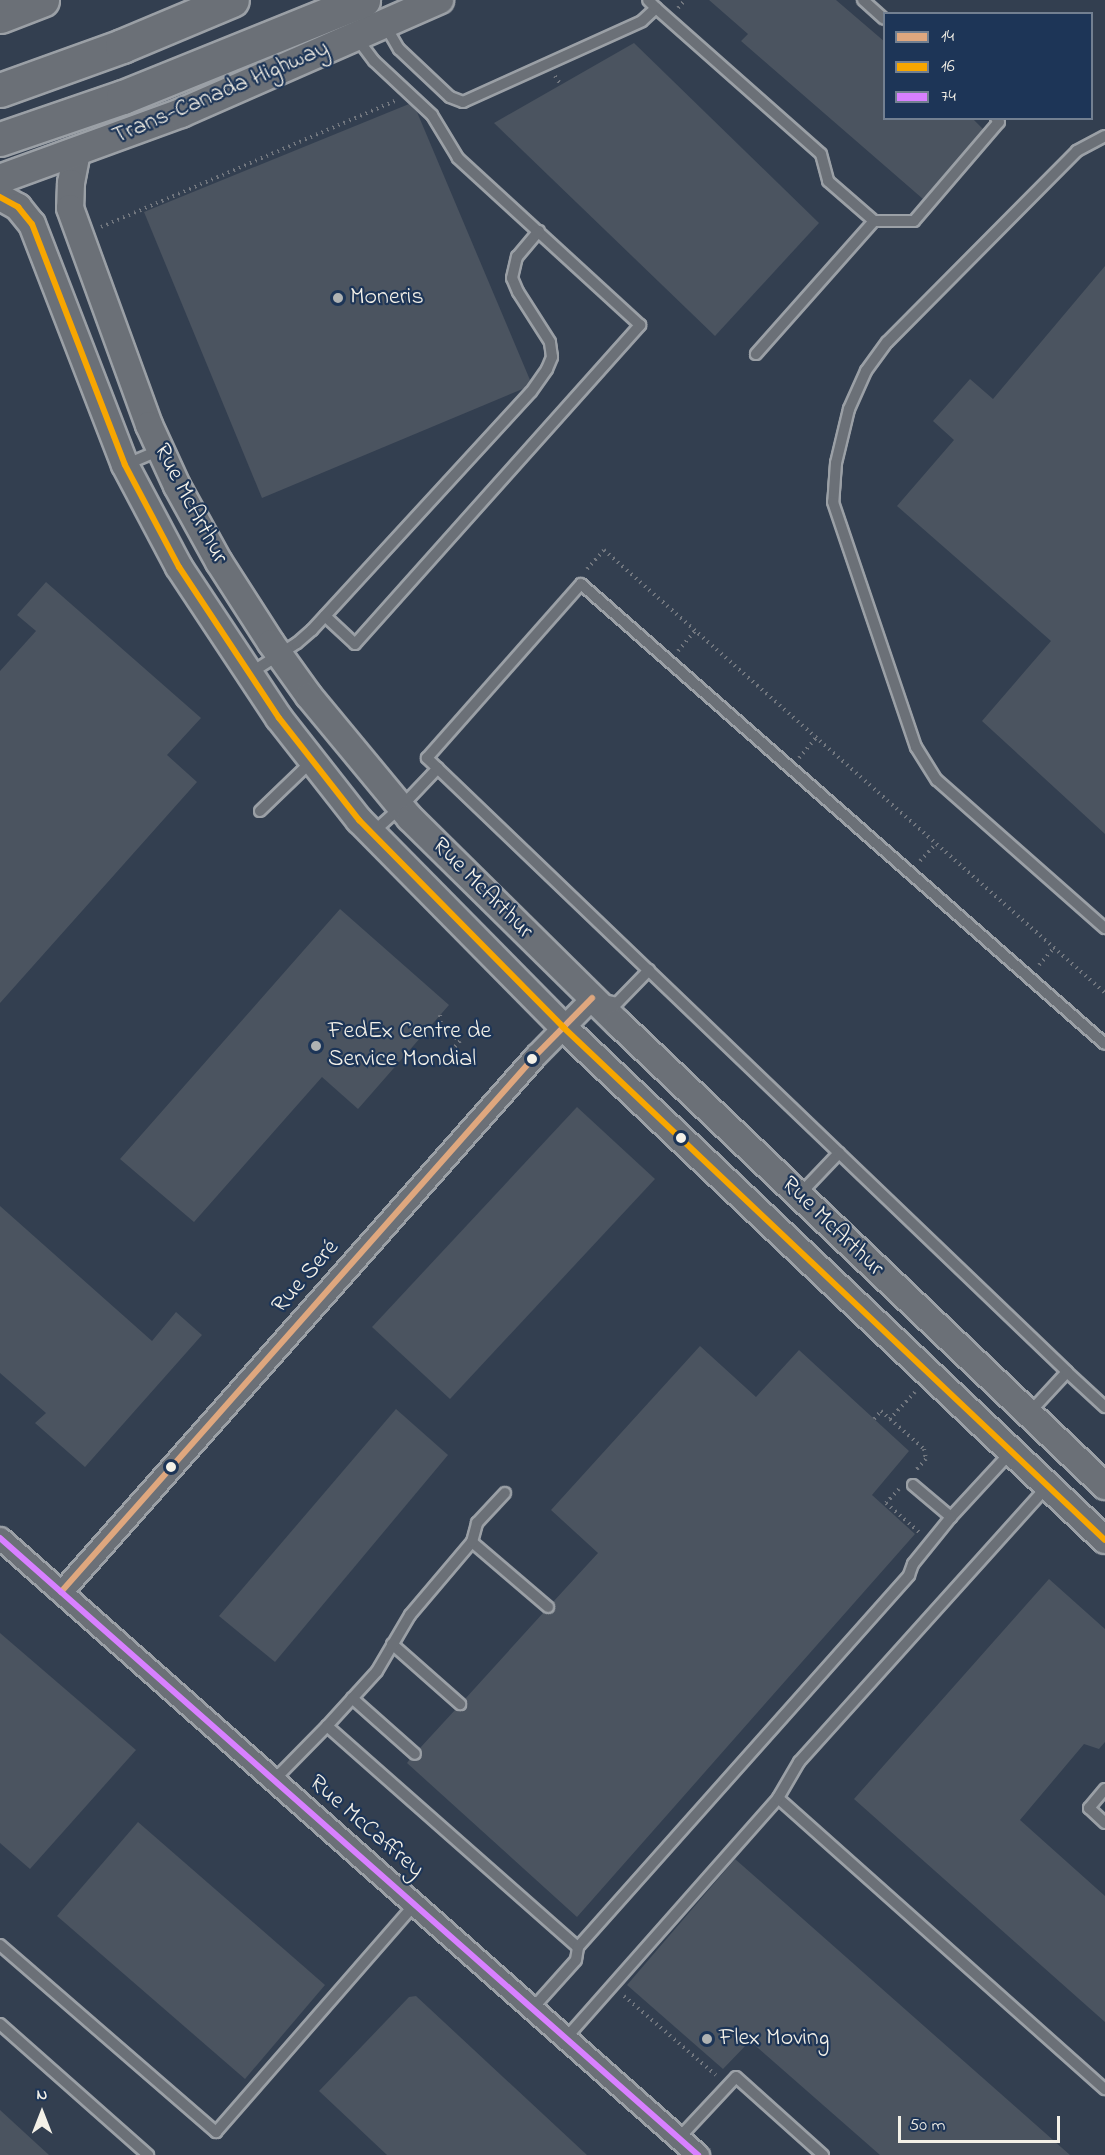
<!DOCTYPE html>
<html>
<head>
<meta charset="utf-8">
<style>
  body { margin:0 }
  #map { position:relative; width:1105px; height:2155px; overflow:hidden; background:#333f50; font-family:"Indie Flower",sans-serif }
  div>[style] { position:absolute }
  .building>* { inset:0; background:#4b5460 }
  .path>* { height:4px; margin-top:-2px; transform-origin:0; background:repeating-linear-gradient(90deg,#72777f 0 1.5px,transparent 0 6px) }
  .roads { filter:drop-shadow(2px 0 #9ba0a6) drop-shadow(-2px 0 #9ba0a6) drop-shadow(0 2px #9ba0a6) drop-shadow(0 -2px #9ba0a6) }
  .service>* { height:10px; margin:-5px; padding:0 5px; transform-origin:5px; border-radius:5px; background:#6b7077 }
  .minor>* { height:21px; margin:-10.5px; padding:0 10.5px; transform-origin:10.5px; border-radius:10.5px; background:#6b7077 }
  .tertiary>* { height:26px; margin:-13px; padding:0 13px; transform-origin:13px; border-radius:13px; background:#6b7077 }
  .secondary>* { height:28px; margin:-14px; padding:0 14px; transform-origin:14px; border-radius:14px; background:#6b7077 }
  .motorway>* { height:33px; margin:-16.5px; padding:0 16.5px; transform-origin:16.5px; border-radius:16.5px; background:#6b7077 }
  .bus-1>* { height:6px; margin:-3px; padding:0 3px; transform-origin:3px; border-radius:3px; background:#dfa77e }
  .bus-2>* { height:6px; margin:-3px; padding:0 3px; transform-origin:3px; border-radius:3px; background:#f7a600 }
  .bus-3>* { height:6px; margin:-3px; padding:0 3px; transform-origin:3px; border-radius:3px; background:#d880ff }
  .dots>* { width:16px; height:16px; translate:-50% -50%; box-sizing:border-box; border:3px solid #1d3557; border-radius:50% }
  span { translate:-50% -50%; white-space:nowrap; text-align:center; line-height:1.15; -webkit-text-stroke:4.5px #1d3557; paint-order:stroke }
  .street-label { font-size:24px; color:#f4f1e8 }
  .poi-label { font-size:24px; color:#f4f1e8 }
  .left { translate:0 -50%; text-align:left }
  .legend { position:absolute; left:883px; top:12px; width:210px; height:108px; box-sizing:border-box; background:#1d3557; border:2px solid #738091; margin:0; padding:8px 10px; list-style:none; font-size:18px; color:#f4f1e8 }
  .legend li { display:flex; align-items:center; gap:12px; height:30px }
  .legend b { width:30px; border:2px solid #738091 }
  .north { position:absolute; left:12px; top:2083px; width:60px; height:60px; -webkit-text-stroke:4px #1d3557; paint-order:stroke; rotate:0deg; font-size:16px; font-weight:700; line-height:24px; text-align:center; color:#f4f1e8 }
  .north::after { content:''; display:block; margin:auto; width:21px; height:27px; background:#f4f1e8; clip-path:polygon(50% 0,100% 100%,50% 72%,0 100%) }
  .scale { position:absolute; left:898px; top:2116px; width:162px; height:27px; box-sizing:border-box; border:3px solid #f4f1e8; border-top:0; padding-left:8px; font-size:18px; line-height:21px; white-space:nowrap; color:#f4f1e8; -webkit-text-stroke:4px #1d3557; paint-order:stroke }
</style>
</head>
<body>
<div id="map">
  <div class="building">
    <div style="clip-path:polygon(709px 0,836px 0,885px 42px,885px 118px,972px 118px,983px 129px,923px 199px,741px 41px,748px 34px)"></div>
    <div style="clip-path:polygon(634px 43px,819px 223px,715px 336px,494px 123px)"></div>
    <div style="clip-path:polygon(409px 104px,417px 112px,530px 380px,525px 388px,262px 498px,144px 212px)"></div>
    <div style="clip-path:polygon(1105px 266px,1105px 834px,982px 721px,1051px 641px,897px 506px,954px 440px,933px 421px,970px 379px,993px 399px)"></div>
    <div style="clip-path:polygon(46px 582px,201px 718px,167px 755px,197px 782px,0 1003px,0 671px,36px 631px,17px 615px)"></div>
    <div style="clip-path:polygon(340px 909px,449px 1005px,358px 1109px,322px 1077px,194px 1222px,120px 1159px)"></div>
    <div style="clip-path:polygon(577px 1107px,655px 1179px,450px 1399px,372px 1327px)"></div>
    <div style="clip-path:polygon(0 1206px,152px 1341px,176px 1312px,202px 1335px,85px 1467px,35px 1423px,46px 1413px,0 1373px)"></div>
    <div style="clip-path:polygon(700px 1346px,756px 1397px,799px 1350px,909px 1451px,872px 1495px,915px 1534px,577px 1917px,407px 1763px,410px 1759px,420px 1759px,422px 1755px,420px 1748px,455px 1710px,465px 1709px,467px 1705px,465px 1699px,543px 1613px,553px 1612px,555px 1608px,553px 1602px,598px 1553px,551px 1510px)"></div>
    <div style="clip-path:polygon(396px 1409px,448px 1455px,275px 1662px,219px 1616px)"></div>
    <div style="clip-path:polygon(1049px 1579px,1105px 1629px,1105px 1742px,1099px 1749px,1084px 1744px,1020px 1820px,1105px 1896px,1105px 2022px,854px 1799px)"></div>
    <div style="clip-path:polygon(0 1633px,136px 1750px,30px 1869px,0 1843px)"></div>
    <div style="clip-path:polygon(138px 1822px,325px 1985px,245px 2079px,57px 1916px)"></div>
    <div style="clip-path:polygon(735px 1859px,1070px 2155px,880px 2155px,750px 2041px,723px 2069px,627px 1985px)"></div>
    <div style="clip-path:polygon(416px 1996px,587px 2155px,387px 2155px,319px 2091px,409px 1997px)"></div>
    <div style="clip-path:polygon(0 2110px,49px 2155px,0 2155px)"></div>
  </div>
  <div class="path">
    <div style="left:678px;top:8px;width:11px;rotate:-49deg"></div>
    <div style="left:555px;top:76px;width:11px;rotate:56deg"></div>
    <div style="left:101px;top:227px;width:320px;rotate:-23.2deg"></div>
    <div style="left:587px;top:569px;width:25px;rotate:-48deg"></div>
    <div style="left:604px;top:550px;width:669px;rotate:41.48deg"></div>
    <div style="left:678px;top:651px;width:26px;rotate:-50deg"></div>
    <div style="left:799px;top:758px;width:26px;rotate:-50deg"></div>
    <div style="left:920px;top:861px;width:23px;rotate:-47deg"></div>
    <div style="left:1039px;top:965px;width:23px;rotate:-49deg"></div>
    <div style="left:440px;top:1015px;width:12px;rotate:85deg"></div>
    <div style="left:441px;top:1027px;width:24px;rotate:36deg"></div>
    <div style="left:460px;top:1041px;width:11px;rotate:131deg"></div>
    <div style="left:915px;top:1392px;width:37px;rotate:133deg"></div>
    <div style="left:890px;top:1419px;width:45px;rotate:41.4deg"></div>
    <div style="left:924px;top:1449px;width:10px;rotate:79deg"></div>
    <div style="left:926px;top:1459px;width:15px;rotate:132deg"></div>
    <div style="left:874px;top:1419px;width:11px;rotate:-49deg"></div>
    <div style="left:881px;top:1411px;width:12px;rotate:42deg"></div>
    <div style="left:899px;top:1489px;width:19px;rotate:133deg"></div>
    <div style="left:886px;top:1503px;width:45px;rotate:41.4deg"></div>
    <div style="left:624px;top:1996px;width:121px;rotate:40.7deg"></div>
  </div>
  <div class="roads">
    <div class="service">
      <div style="left:863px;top:0;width:28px;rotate:42deg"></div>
      <div style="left:656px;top:8px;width:220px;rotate:41.5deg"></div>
      <div style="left:821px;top:154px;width:28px;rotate:75deg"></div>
      <div style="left:828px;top:181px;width:61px;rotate:41deg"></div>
      <div style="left:874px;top:221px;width:178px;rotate:131.6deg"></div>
      <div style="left:385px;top:25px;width:28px;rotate:60deg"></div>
      <div style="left:399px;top:49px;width:70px;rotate:43.3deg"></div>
      <div style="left:450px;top:97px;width:14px;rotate:21deg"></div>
      <div style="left:463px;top:102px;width:196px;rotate:-24.3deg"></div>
      <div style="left:642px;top:21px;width:19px;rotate:-43deg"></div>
      <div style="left:656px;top:8px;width:11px;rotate:-135deg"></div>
      <div style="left:1105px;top:136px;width:32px;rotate:152deg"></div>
      <div style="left:1077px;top:151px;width:269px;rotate:134.8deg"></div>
      <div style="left:887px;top:342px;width:36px;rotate:126deg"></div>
      <div style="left:866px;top:371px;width:42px;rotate:114.1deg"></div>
      <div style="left:849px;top:409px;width:56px;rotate:103.5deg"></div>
      <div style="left:836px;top:463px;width:39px;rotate:94deg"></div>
      <div style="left:833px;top:502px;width:259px;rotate:71.3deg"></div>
      <div style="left:916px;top:747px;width:39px;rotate:58deg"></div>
      <div style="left:937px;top:780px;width:224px;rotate:41.4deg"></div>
      <div style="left:874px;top:221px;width:40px"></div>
      <div style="left:914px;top:221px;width:130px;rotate:-49.4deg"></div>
      <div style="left:999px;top:122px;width:5px;rotate:-127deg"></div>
      <div style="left:125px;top:465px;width:38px;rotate:-23deg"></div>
      <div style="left:325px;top:616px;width:41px;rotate:43deg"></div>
      <div style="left:355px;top:644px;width:428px;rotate:-48.2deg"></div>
      <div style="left:640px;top:325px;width:247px;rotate:-137.5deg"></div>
      <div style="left:458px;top:158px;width:50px;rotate:-121.2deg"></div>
      <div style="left:432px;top:115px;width:79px;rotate:-137deg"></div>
      <div style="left:374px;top:61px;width:30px;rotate:-127deg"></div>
      <div style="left:249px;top:674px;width:57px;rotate:-32.9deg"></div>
      <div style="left:297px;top:643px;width:20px;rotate:-41deg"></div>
      <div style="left:312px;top:630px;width:323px;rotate:-47.4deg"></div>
      <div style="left:531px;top:392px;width:28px;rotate:-55deg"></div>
      <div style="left:547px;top:369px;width:13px;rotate:-67deg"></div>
      <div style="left:552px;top:357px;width:15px;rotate:-98deg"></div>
      <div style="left:550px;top:342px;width:59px;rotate:-122.6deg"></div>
      <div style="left:518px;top:292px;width:15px;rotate:-113deg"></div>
      <div style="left:512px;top:278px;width:22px;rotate:-77deg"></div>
      <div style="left:517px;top:257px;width:34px;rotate:-50deg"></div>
      <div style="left:260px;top:811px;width:71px;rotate:-43.9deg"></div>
      <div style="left:371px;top:834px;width:39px;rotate:-42deg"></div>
      <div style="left:400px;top:808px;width:55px;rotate:-46.5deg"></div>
      <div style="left:603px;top:1000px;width:14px;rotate:12deg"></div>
      <div style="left:617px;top:1003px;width:46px;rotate:-45.9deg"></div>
      <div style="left:839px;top:1153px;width:571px;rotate:-136.21deg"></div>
      <div style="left:427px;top:758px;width:232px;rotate:-48.5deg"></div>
      <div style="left:581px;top:584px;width:697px;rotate:41.28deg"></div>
      <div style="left:799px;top:1195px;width:58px;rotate:-46.4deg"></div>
      <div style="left:839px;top:1153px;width:316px;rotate:43.8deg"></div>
      <div style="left:1067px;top:1372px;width:56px;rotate:132.8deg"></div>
      <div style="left:1067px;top:1372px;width:52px;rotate:42.6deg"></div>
      <div style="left:913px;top:1485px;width:50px;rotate:40.1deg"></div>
      <div style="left:951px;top:1517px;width:88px;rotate:-47.3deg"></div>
      <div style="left:472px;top:1542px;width:100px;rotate:40.5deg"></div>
      <div style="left:392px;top:1644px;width:91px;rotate:41.4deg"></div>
      <div style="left:352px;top:1698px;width:84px;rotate:41.6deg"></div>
      <div style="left:327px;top:1726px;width:74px;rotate:-47.7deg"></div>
      <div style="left:377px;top:1671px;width:65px;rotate:-59.5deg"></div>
      <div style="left:410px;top:1615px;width:96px;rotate:-49.7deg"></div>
      <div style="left:472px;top:1542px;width:20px;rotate:-75deg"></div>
      <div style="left:477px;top:1523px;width:41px;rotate:-47deg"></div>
      <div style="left:274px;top:1780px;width:76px;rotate:-45.5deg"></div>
      <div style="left:327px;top:1726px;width:334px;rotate:41.4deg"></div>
      <div style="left:1105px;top:1789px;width:25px;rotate:130deg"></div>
      <div style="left:1089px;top:1808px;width:22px;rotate:43deg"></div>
      <div style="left:778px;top:1798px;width:438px;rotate:41.7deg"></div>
      <div style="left:0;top:1945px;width:286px;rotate:40.9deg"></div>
      <div style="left:216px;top:2132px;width:303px;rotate:-48.9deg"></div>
      <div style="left:533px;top:2008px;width:64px;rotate:-48.1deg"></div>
      <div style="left:576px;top:1960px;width:13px;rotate:-81deg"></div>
      <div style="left:578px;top:1947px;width:498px;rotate:-48.3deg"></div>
      <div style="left:909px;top:1575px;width:12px;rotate:-70deg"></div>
      <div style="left:913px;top:1564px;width:60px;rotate:-51deg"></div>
      <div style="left:0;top:2024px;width:198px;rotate:41.5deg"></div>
      <div style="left:566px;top:2038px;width:320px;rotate:-48.5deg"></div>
      <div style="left:778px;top:1798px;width:42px;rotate:-59.7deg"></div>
      <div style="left:799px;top:1762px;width:370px;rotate:-48deg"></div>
      <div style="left:679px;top:2138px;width:83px;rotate:-46.9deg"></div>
      <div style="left:736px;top:2077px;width:117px;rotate:41.9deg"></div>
    </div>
    <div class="minor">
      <div style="left:0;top:1538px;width:932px;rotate:41.48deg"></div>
      <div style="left:61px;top:1592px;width:717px;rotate:-48.51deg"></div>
      <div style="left:536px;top:1055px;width:80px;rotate:-45.5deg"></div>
    </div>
    <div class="tertiary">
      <div style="left:77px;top:152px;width:32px;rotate:101deg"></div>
      <div style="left:71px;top:183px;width:25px;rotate:92deg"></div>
      <div style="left:70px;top:208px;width:231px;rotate:70deg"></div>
      <div style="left:149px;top:425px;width:67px;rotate:65.3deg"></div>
      <div style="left:177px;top:486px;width:87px;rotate:61.1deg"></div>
      <div style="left:219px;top:562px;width:96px;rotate:57.3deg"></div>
      <div style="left:271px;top:643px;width:65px;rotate:54.4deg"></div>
      <div style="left:309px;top:696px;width:158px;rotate:50.4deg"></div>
      <div style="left:410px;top:818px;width:292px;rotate:44.6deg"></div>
      <div style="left:618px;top:1023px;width:672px;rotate:43.55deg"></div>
      <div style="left:0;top:197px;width:21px;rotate:29deg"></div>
      <div style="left:18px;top:207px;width:22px;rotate:51deg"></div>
      <div style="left:32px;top:224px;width:258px;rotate:68.9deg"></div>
      <div style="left:125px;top:465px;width:115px;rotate:62.1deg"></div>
      <div style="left:179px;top:567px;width:181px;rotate:56.5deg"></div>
      <div style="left:279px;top:718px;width:130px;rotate:51.9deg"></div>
      <div style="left:359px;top:820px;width:291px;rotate:45.4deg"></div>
      <div style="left:563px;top:1027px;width:746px;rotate:43.43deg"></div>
    </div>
    <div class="secondary">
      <div style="left:0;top:179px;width:193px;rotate:-20deg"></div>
      <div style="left:181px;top:113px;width:282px;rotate:-23.7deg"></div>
    </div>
    <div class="motorway">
      <div style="left:0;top:16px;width:45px;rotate:-20.9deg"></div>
      <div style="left:0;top:90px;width:130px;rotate:-19.8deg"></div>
      <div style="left:122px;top:46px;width:119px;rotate:-22.7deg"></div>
      <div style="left:0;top:139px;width:130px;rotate:-18.9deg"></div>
      <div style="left:123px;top:97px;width:259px;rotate:-22deg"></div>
    </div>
  </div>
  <div class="bus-1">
    <div style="left:61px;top:1592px;width:717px;rotate:-48.51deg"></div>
    <div style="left:536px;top:1055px;width:80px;rotate:-45.5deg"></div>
  </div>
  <div class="bus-2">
    <div style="left:0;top:197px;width:21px;rotate:29deg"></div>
    <div style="left:18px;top:207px;width:22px;rotate:51deg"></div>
    <div style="left:32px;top:224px;width:258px;rotate:68.9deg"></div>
    <div style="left:125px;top:465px;width:115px;rotate:62.1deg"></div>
    <div style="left:179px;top:567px;width:181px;rotate:56.5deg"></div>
    <div style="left:279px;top:718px;width:130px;rotate:51.9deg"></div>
    <div style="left:359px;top:820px;width:291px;rotate:45.4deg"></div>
    <div style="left:563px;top:1027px;width:746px;rotate:43.43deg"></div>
  </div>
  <div class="bus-3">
    <div style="left:0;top:1538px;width:932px;rotate:41.48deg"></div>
  </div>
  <div class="dots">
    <div style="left:338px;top:298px;background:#b0b3b3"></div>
    <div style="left:316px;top:1046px;background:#b0b3b3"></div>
    <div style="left:532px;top:1059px;background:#f4f1e8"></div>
    <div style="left:681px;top:1138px;background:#f4f1e8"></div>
    <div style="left:171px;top:1467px;background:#f4f1e8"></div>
    <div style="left:707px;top:2039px;background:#b0b3b3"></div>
  </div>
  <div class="street-label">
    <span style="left:221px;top:93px;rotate:-23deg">Trans-Canada Highway</span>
    <span style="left:190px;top:504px;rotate:62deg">Rue McArthur</span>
    <span style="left:482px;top:889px;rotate:45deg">Rue McArthur</span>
    <span style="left:832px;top:1227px;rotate:44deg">Rue McArthur</span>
    <span style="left:306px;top:1277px;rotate:-49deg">Rue Seré</span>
    <span style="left:366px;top:1827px;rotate:41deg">Rue McCaffrey</span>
  </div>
  <div class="poi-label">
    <span class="left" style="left:350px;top:298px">Moneris</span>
    <span class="left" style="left:328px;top:1046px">FedEx Centre de<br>Service Mondial</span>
    <span class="left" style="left:719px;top:2039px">Flex Moving</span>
  </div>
  <ul class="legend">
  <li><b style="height:8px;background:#dfa77e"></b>14</li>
  <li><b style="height:8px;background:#f7a600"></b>16</li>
  <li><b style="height:8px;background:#d880ff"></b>74</li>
  </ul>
  <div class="north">N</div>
  <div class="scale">50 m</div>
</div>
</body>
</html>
